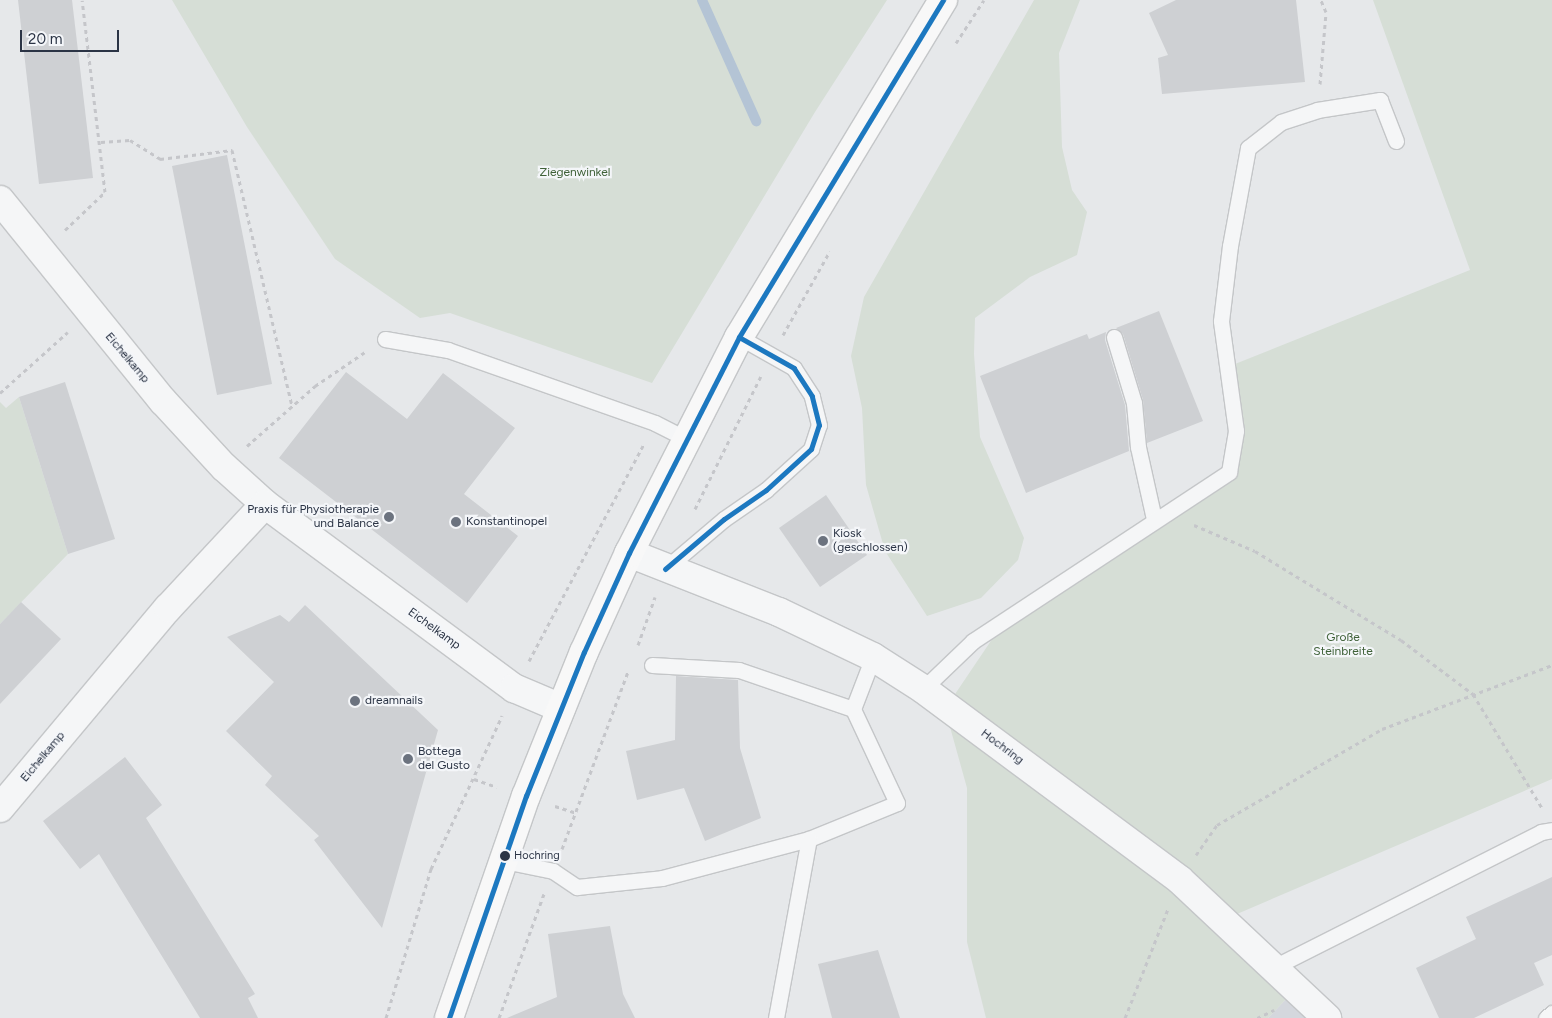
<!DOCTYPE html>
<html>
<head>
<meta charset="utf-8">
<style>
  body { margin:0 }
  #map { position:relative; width:1552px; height:1018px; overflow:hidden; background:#e6e8ea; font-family:Figtree,sans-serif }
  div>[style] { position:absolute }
  .built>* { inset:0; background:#d4d7dd }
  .green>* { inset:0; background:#d6ded6 }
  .stream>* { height:10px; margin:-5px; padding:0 5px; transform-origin:5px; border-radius:5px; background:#b4c4d5 }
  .building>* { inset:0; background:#ced0d3 }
  .path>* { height:3px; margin-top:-1.5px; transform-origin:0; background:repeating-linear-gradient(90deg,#c5c6ca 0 4px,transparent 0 8px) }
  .roads { filter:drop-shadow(1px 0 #c4c6c8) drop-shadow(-1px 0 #c4c6c8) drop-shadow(0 1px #c4c6c8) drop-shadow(0 -1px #c4c6c8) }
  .lane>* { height:15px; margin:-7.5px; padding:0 7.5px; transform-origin:7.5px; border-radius:7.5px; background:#f5f6f7 }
  .street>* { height:28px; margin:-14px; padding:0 14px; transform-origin:14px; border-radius:14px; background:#f5f6f7 }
  .secondary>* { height:28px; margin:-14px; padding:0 14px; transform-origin:14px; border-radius:14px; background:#f8f8f8 }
  .bus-1>* { height:5px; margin:-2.5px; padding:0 2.5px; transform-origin:2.5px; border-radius:2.5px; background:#1c78c0 }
  .dots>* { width:14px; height:14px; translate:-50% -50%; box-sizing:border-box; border:2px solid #f4f6f9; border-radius:50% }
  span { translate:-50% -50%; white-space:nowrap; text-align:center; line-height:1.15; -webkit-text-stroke:4.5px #f4f6f9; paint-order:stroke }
  .bus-label { font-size:11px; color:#2b3445 }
  .left { translate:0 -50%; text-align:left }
  .park-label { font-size:12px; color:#3f6138 }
  .street-label { font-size:12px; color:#2b3445 }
  .poi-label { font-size:12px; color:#2b3445 }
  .right { translate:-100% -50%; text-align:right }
  .scale { position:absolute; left:20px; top:30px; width:99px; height:22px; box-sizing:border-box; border:2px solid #2b3445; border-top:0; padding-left:6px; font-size:15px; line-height:18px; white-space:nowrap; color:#2b3445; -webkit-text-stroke:4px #f4f6f9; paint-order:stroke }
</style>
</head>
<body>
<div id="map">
  <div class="built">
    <div style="clip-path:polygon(1289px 996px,1312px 1018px,1268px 1018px)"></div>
  </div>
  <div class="green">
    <div style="clip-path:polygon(172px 0,887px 0,815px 112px,652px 383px,450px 313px,420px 318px,335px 259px,247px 127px)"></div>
    <div style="clip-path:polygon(1034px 0,1080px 0,1059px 53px,1062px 147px,1072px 190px,1087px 212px,1077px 255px,1030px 277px,975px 318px,974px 354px,980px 437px,1024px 538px,1018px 560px,981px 598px,927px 616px,885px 551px,866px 485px,862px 408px,851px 356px,864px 297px)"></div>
    <div style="clip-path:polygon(1373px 0,1552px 0,1552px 779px,1216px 923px,1289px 996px,1268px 1018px,986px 1018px,967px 942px,967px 788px,945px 709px,1005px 620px,1230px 473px,1237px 431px,1225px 368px,1470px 270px)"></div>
    <div style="clip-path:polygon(19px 397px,68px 554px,0 624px,0 402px,6px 408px)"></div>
  </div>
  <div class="stream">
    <div style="left:702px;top:0;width:133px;rotate:65.9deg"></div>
  </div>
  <div class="building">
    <div style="clip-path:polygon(18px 0,72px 0,93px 178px,39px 184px)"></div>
    <div style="clip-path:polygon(1176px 0,1296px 0,1305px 82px,1162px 94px,1158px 58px,1168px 55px,1149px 13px)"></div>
    <div style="clip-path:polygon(227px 155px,272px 384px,217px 395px,172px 166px)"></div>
    <div style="clip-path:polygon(1159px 311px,1203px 421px,1147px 443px,1143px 400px,1123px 334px,1116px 328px)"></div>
    <div style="clip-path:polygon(1106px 332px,1105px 340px,1125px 405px,1129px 451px,1026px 493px,980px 376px,1087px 334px,1089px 339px)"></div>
    <div style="clip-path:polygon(346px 372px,407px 419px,443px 373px,515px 428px,464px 494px,518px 536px,467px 603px,279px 458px)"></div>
    <div style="clip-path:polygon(65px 382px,115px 539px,68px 554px,19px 397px)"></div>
    <div style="clip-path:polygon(826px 495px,867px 555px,820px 587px,779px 528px)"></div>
    <div style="clip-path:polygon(21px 602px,61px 639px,0 704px,0 624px)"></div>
    <div style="clip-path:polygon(305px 605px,438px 730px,382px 928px,314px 840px,319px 836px,265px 785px,272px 776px,226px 731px,274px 682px,227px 637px,280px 615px,289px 622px)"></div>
    <div style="clip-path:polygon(676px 676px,738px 680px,740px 748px,761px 818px,705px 841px,684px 788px,637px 800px,626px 751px,675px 740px)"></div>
    <div style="clip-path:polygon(125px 757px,162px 805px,146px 818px,255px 994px,248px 998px,258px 1018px,200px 1018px,99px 854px,80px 869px,43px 821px)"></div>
    <div style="clip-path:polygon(1552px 877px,1552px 955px,1534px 963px,1544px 985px,1474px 1018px,1439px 1018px,1416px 968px,1476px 939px,1466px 917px)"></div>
    <div style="clip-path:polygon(610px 926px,623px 994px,635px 1018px,507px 1018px,557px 997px,548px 934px)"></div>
    <div style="clip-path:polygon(878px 950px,900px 1018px,832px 1018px,818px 964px)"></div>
  </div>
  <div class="path">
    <div style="left:956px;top:43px;width:51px;rotate:-56.9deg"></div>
    <div style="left:1320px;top:84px;width:72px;rotate:-85.2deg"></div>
    <div style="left:1326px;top:12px;width:13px;rotate:-113deg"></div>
    <div style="left:101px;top:142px;width:29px;rotate:-4deg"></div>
    <div style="left:130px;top:140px;width:36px;rotate:32deg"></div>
    <div style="left:160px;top:159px;width:73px;rotate:-7.1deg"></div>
    <div style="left:232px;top:150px;width:263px;rotate:76.8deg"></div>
    <div style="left:65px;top:230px;width:55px;rotate:-43.5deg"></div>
    <div style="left:105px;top:192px;width:193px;rotate:-96.8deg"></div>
    <div style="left:783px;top:335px;width:96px;rotate:-60.8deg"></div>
    <div style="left:0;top:393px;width:91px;rotate:-41.9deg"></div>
    <div style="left:247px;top:446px;width:91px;rotate:-41.4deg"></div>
    <div style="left:315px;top:386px;width:60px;rotate:-34.2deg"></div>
    <div style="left:695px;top:509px;width:148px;rotate:-63.6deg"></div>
    <div style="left:1194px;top:525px;width:66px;rotate:23.1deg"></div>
    <div style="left:1255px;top:551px;width:171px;rotate:31.4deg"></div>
    <div style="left:1401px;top:640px;width:90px;rotate:36.9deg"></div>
    <div style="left:1473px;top:694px;width:133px;rotate:58.8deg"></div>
    <div style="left:638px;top:645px;width:51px;rotate:-70.5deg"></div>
    <div style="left:529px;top:661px;width:246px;rotate:-62.1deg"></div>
    <div style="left:474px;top:779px;width:24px;rotate:19deg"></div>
    <div style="left:555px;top:806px;width:22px;rotate:18deg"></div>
    <div style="left:562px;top:849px;width:189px;rotate:-69.6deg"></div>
    <div style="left:1196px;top:855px;width:37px;rotate:-55deg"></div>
    <div style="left:1217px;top:825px;width:191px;rotate:-30.2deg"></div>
    <div style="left:1382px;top:729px;width:182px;rotate:-20.6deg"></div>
    <div style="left:386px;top:1018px;width:156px;rotate:-73.2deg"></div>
    <div style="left:431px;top:869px;width:169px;rotate:-65.1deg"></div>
    <div style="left:499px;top:1018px;width:132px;rotate:-70.1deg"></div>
    <div style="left:1125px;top:1018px;width:117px;rotate:-68.5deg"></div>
    <div style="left:1257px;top:1018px;width:19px;rotate:-25deg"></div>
  </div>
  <div class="roads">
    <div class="lane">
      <div style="left:1114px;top:337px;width:69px;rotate:73.1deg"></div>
      <div style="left:1134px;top:403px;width:44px;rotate:84.8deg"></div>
      <div style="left:1138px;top:447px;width:74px;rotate:77.5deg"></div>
      <div style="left:385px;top:339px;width:64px;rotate:9.9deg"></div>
      <div style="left:448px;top:350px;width:219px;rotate:19.4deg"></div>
      <div style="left:655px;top:423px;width:34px;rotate:27deg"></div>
      <div style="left:665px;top:569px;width:77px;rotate:-40.3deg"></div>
      <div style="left:724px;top:519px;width:51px;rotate:-34.6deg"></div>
      <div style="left:766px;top:490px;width:61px;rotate:-42.3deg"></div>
      <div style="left:811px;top:449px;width:25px;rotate:-72deg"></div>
      <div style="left:819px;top:425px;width:30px;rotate:-104deg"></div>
      <div style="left:812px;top:396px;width:33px;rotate:-123deg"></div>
      <div style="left:794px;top:368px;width:63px;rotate:-150.6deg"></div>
      <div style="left:652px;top:665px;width:87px;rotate:3.3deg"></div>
      <div style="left:739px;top:670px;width:120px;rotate:18.9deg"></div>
      <div style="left:853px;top:709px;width:56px;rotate:-69deg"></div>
      <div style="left:923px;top:689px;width:69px;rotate:-43.8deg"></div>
      <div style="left:973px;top:641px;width:307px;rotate:-33.4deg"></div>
      <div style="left:1229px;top:472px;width:42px;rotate:-80.3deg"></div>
      <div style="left:1236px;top:431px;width:111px;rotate:-97.8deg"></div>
      <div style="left:1221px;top:321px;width:76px;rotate:-83.2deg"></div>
      <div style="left:1230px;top:246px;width:100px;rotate:-79.6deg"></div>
      <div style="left:1248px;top:148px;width:42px;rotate:-38.2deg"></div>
      <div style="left:1281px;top:122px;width:38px;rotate:-18deg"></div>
      <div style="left:1317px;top:110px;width:64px;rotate:-9deg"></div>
      <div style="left:1380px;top:100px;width:44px;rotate:68.7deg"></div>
      <div style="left:504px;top:861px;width:50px;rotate:11.5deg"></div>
      <div style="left:553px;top:871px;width:29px;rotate:34deg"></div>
      <div style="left:577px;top:887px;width:85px;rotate:-6deg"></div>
      <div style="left:662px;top:878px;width:152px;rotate:-14.9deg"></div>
      <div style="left:809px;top:839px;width:95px;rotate:-22.2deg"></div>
      <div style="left:897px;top:803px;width:104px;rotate:-115.1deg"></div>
      <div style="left:1274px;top:967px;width:299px;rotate:-26.8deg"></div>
      <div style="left:1541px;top:832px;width:11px;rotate:-10deg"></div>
      <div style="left:776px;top:1018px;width:182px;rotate:-79.6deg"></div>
      <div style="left:1546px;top:1018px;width:8px;rotate:-40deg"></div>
    </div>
    <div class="street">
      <div style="left:0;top:200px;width:259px;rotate:51deg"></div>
      <div style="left:163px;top:401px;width:90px;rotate:47.3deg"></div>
      <div style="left:224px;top:467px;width:55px;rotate:42.1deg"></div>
      <div style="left:265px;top:504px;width:310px;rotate:36.5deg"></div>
      <div style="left:514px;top:688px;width:51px;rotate:23.1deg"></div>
      <div style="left:629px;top:553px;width:161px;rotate:21.5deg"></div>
      <div style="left:779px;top:612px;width:104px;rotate:25.6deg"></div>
      <div style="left:873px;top:657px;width:59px;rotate:32.6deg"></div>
      <div style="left:923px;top:689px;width:320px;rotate:36.6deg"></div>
      <div style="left:1180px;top:880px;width:202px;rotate:43.2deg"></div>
      <div style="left:0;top:808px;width:261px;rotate:-50deg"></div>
      <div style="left:168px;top:608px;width:142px;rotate:-47deg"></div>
    </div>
    <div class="secondary">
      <div style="left:449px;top:1018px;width:235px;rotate:-70.9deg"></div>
      <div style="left:526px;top:796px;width:155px;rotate:-68.1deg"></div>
      <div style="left:584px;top:652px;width:109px;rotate:-65.6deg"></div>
      <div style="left:629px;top:553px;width:242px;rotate:-63deg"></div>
      <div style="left:739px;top:337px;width:394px;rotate:-58.8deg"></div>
    </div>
  </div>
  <div class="bus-1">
    <div style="left:665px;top:569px;width:77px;rotate:-40.3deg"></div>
    <div style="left:724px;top:519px;width:51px;rotate:-34.6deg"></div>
    <div style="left:766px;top:490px;width:61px;rotate:-42.3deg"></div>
    <div style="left:811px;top:449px;width:25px;rotate:-72deg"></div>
    <div style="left:819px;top:425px;width:30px;rotate:-104deg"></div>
    <div style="left:812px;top:396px;width:33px;rotate:-123deg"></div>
    <div style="left:794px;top:368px;width:63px;rotate:-150.6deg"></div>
    <div style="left:449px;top:1018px;width:235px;rotate:-70.9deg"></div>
    <div style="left:526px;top:796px;width:155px;rotate:-68.1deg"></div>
    <div style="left:584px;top:652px;width:109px;rotate:-65.6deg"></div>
    <div style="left:629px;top:553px;width:242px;rotate:-63deg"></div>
    <div style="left:739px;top:337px;width:394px;rotate:-58.8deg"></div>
  </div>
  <div class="dots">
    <div style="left:389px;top:517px;background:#6c737f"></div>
    <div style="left:456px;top:522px;background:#6c737f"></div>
    <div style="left:823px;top:541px;background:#6c737f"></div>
    <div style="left:355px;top:701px;background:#6c737f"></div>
    <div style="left:408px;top:759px;background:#6c737f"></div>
    <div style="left:505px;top:856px;background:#2b3445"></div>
  </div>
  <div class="bus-label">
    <span class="left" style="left:514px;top:856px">Hochring</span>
  </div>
  <div class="park-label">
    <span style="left:575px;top:173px">Ziegenwinkel</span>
    <span style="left:1343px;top:645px">Große<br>Steinbreite</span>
  </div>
  <div class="street-label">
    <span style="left:127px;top:358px;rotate:50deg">Eichelkamp</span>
    <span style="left:434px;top:629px;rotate:36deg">Eichelkamp</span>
    <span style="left:1002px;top:747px;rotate:37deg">Hochring</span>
    <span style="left:43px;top:757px;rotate:-50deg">Eichelkamp</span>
  </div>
  <div class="poi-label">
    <span class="right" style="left:379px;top:517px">Praxis für Physiotherapie<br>und Balance</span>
    <span class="left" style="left:466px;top:522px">Konstantinopel</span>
    <span class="left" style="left:833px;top:541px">Kiosk<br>(geschlossen)</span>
    <span class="left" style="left:365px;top:701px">dreamnails</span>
    <span class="left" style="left:418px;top:759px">Bottega<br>del Gusto</span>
  </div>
  <div class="scale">20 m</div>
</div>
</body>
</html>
